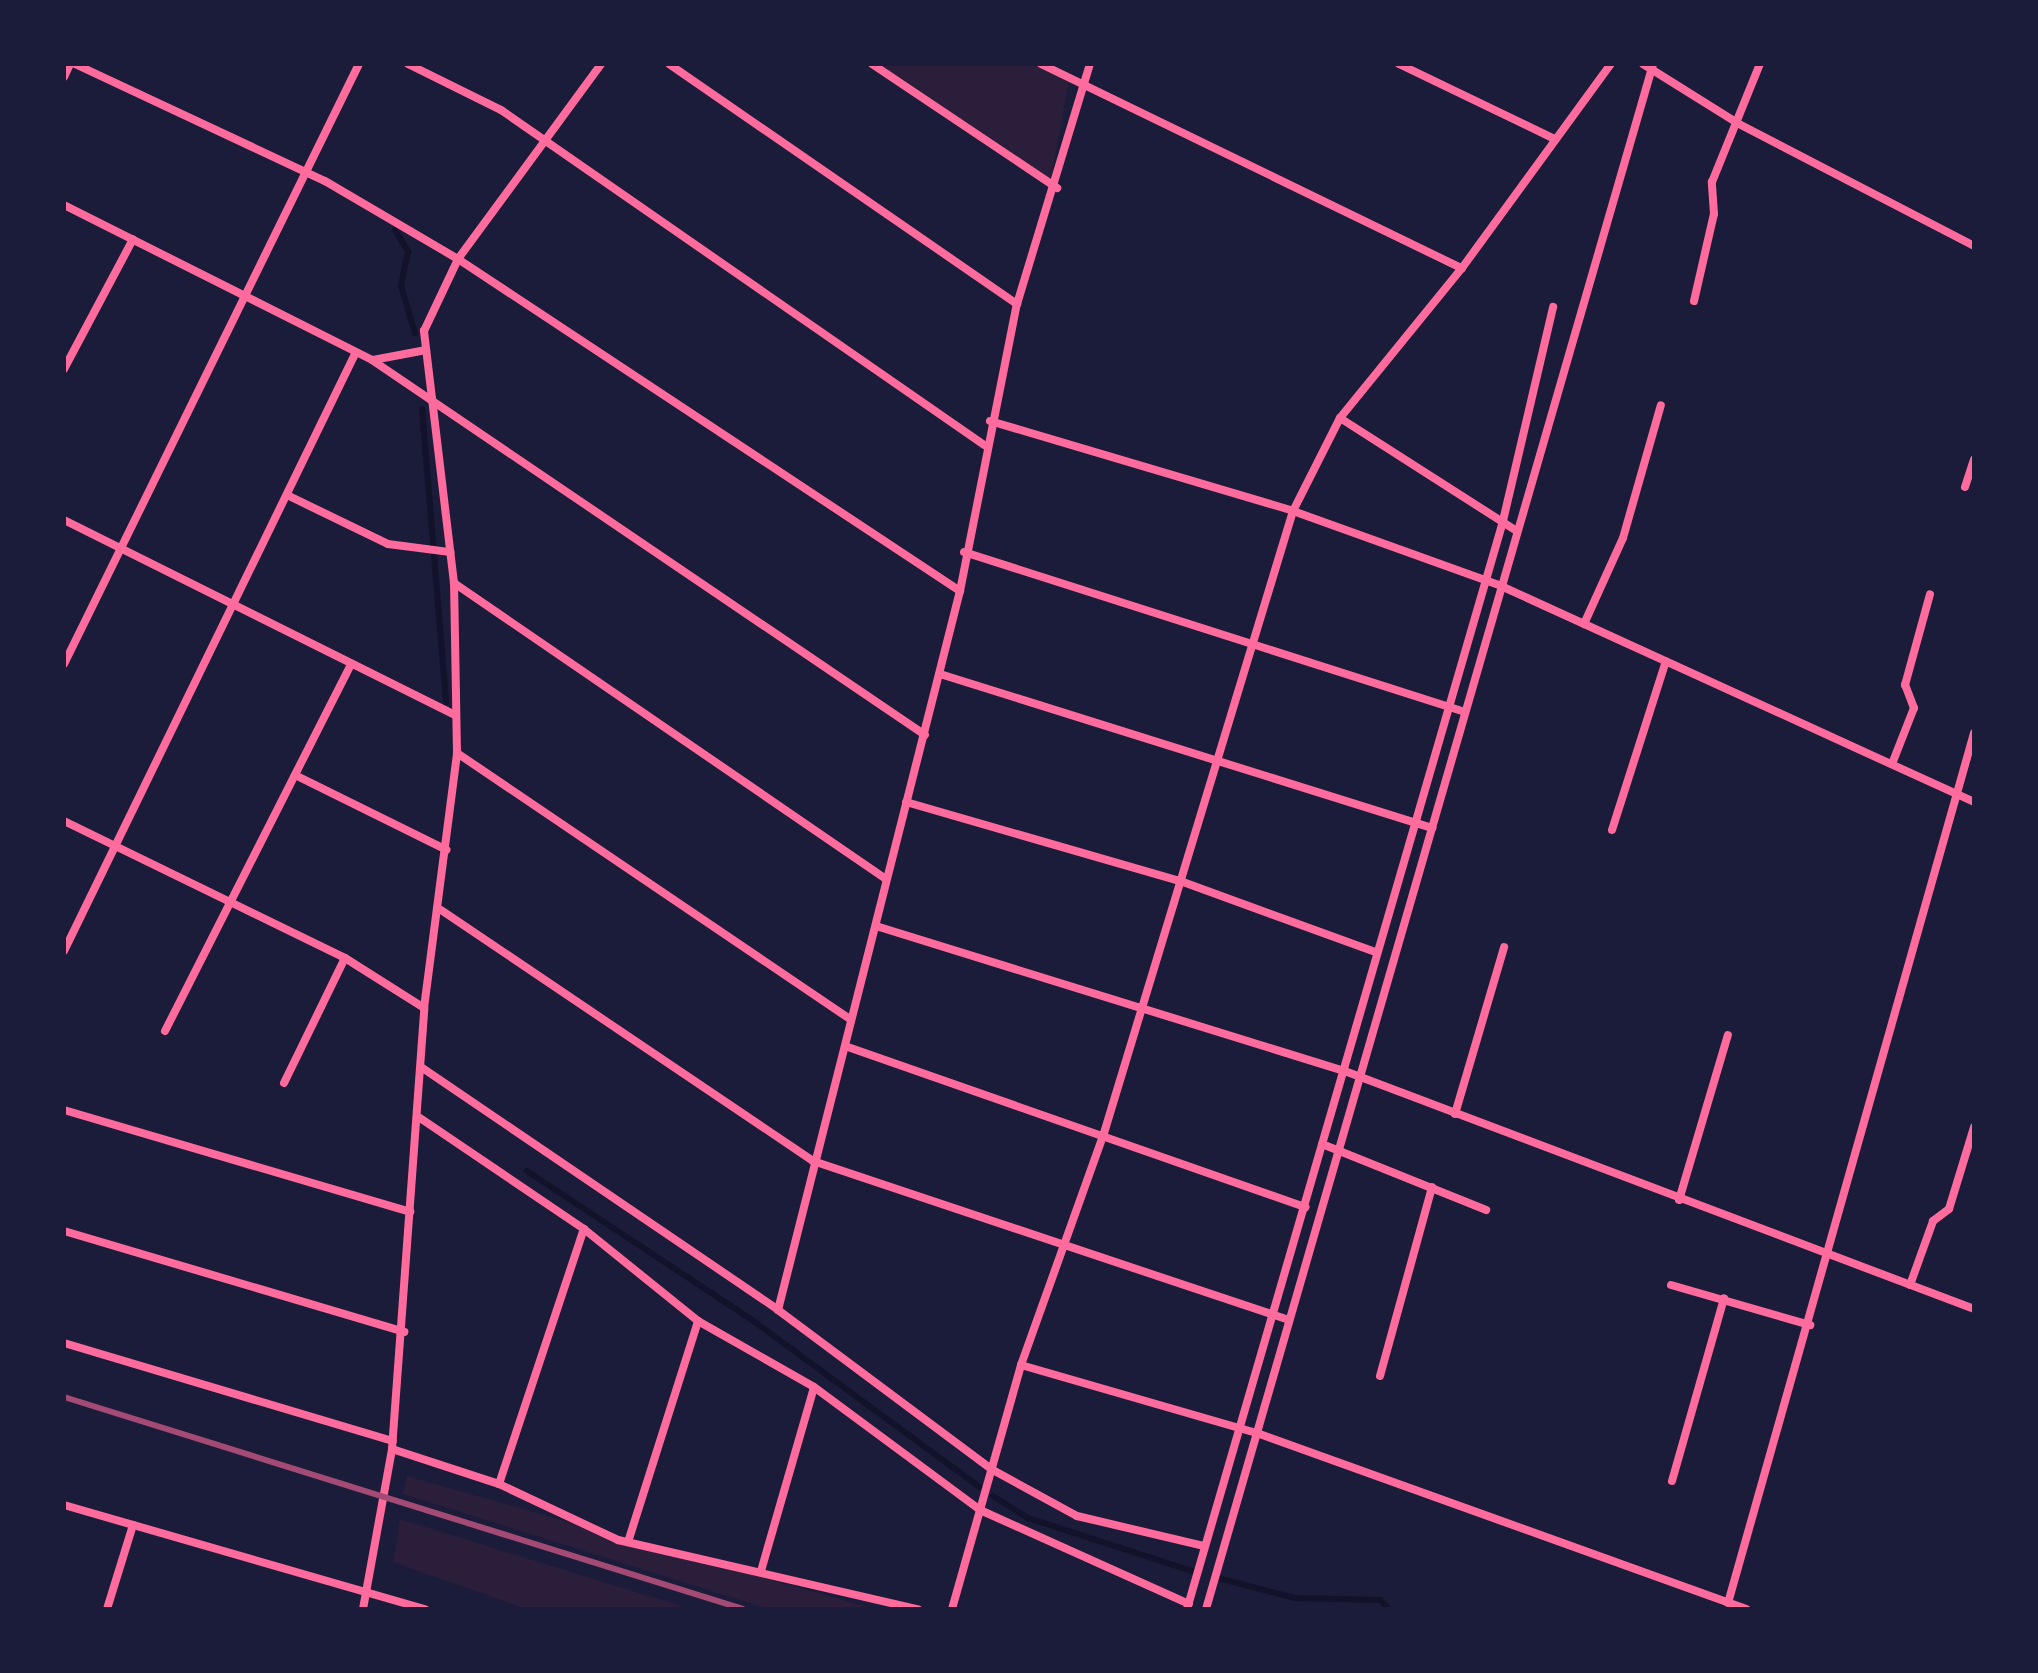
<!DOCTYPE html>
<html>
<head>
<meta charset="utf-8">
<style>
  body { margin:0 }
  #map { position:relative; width:2038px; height:1673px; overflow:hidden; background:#1b1b3a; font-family:"Asap Condensed",sans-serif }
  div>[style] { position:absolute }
  .green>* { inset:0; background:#2a1e3b }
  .stream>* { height:6px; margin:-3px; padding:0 3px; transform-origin:3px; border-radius:3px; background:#12122b }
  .minor>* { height:8px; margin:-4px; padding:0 4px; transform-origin:4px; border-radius:4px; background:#ff6b9d }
  .rail>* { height:6px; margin:-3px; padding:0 3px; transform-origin:3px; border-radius:3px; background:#a44b75 }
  span { translate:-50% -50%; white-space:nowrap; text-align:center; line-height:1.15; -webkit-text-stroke:6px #1b1b3a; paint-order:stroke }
  .frame { position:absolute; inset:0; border:66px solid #1b1b3a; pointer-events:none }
</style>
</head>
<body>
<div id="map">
  <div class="green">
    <div style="clip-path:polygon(872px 64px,1048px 64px,1070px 75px,1050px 184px)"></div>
    <div style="clip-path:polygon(407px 1476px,874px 1609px,769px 1609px,403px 1494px)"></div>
    <div style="clip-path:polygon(400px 1519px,691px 1609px,526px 1609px,393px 1562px)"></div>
  </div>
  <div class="stream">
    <div style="left:395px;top:230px;width:26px;rotate:59deg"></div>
    <div style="left:408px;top:252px;width:35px;rotate:102deg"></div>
    <div style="left:401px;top:286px;width:49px;rotate:73.4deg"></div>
    <div style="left:422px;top:409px;width:294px;rotate:85.3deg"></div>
    <div style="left:527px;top:1171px;width:270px;rotate:33.5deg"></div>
    <div style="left:752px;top:1320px;width:282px;rotate:36.3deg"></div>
    <div style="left:993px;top:1496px;width:41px;rotate:32.2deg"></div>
    <div style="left:1028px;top:1518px;width:176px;rotate:17.9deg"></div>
    <div style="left:1218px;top:1578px;width:80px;rotate:14.6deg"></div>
    <div style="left:1295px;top:1598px;width:85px;rotate:1.3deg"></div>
    <div style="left:1380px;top:1600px;width:13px;rotate:45deg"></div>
  </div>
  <div class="minor">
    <div style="left:75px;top:64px;width:276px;rotate:25.1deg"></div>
    <div style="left:325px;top:181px;width:154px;rotate:30.4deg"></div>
    <div style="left:458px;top:259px;width:602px;rotate:33.48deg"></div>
    <div style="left:408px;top:64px;width:104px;rotate:26.3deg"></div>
    <div style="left:501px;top:110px;width:588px;rotate:34.74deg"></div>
    <div style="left:669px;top:64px;width:423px;rotate:34.6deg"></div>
    <div style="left:872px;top:64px;width:223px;rotate:33.8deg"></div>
    <div style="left:1041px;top:64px;width:468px;rotate:25.9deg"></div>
    <div style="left:1399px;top:64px;width:173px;rotate:25.7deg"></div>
    <div style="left:1643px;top:64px;width:113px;rotate:32deg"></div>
    <div style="left:1739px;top:124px;width:265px;rotate:27.4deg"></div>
    <div style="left:64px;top:77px;width:14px;rotate:-65deg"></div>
    <div style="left:64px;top:205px;width:345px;rotate:26.7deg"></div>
    <div style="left:372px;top:360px;width:668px;rotate:34.14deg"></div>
    <div style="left:1694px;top:301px;width:89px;rotate:-77.1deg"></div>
    <div style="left:1714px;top:214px;width:32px;rotate:-94deg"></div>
    <div style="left:1712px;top:182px;width:127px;rotate:-67.9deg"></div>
    <div style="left:373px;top:360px;width:54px;rotate:-10.7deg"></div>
    <div style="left:64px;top:369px;width:147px;rotate:-62deg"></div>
    <div style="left:1340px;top:418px;width:210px;rotate:32.6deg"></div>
    <div style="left:990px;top:421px;width:316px;rotate:16.5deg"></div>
    <div style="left:1293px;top:511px;width:221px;rotate:19.8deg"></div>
    <div style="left:1501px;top:586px;width:520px;rotate:24.54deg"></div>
    <div style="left:1965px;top:487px;width:29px;rotate:-72deg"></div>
    <div style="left:287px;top:495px;width:112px;rotate:25.9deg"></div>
    <div style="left:388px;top:544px;width:63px;rotate:7.4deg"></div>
    <div style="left:64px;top:520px;width:435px;rotate:26.5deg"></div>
    <div style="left:964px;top:552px;width:526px;rotate:17.71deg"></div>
    <div style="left:454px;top:583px;width:524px;rotate:34.42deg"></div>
    <div style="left:1584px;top:624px;width:94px;rotate:-65.6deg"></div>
    <div style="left:1623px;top:538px;width:138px;rotate:-74.1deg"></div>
    <div style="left:64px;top:664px;width:669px;rotate:-63.82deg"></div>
    <div style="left:940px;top:674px;width:516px;rotate:17.38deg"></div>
    <div style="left:457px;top:753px;width:475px;rotate:34.1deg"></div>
    <div style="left:1892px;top:764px;width:60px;rotate:-68.6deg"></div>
    <div style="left:1914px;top:708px;width:25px;rotate:-111deg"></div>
    <div style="left:1905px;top:685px;width:94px;rotate:-74.6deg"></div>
    <div style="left:295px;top:775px;width:169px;rotate:26.3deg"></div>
    <div style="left:906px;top:802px;width:288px;rotate:16.1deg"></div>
    <div style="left:1183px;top:882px;width:204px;rotate:20deg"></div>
    <div style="left:64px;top:821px;width:313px;rotate:26deg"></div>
    <div style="left:345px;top:958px;width:93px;rotate:32.3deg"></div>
    <div style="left:1612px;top:830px;width:177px;rotate:-72.3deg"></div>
    <div style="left:441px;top:910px;width:449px;rotate:34deg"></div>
    <div style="left:813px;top:1161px;width:502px;rotate:18.47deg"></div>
    <div style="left:876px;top:926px;width:488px;rotate:17.2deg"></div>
    <div style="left:1342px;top:1070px;width:676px;rotate:20.71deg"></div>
    <div style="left:64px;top:951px;width:666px;rotate:-64.01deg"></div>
    <div style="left:165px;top:1031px;width:411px;rotate:-63.1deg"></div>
    <div style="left:845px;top:1046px;width:488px;rotate:19.3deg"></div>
    <div style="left:421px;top:1067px;width:432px;rotate:34.2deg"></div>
    <div style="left:778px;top:1310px;width:266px;rotate:36.7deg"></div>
    <div style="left:991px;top:1469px;width:98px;rotate:28.7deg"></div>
    <div style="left:1077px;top:1516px;width:130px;rotate:13.3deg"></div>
    <div style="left:284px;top:1083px;width:139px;rotate:-64deg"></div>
    <div style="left:64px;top:1110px;width:361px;rotate:16.4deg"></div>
    <div style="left:1455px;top:1114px;width:174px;rotate:-73.6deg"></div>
    <div style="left:420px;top:1118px;width:198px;rotate:34.1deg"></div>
    <div style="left:584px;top:1229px;width:146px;rotate:38.9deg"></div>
    <div style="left:698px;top:1321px;width:133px;rotate:29.6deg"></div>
    <div style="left:814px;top:1387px;width:207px;rotate:36.5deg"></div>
    <div style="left:980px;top:1510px;width:229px;rotate:24.2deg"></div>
    <div style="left:1322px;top:1144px;width:177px;rotate:21.9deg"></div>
    <div style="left:1679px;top:1200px;width:172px;rotate:-73.5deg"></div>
    <div style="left:64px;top:1231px;width:355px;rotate:16.5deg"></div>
    <div style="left:1671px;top:1285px;width:145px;rotate:16.1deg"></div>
    <div style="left:1910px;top:1285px;width:68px;rotate:-70.2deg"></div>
    <div style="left:1933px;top:1221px;width:20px;rotate:-37deg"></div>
    <div style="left:1949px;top:1209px;width:86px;rotate:-73deg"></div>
    <div style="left:778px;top:1310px;width:742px;rotate:-75.8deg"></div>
    <div style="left:960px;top:591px;width:293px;rotate:-78.8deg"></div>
    <div style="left:1017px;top:304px;width:251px;rotate:-73.1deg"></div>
    <div style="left:64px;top:1343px;width:343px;rotate:16.6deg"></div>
    <div style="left:1021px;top:1365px;width:246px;rotate:16.1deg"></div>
    <div style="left:1257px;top:1433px;width:520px;rotate:19.79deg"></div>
    <div style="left:1380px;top:1376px;width:196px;rotate:-74.6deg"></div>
    <div style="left:392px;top:1449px;width:113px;rotate:18.1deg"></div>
    <div style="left:499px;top:1484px;width:132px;rotate:25.2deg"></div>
    <div style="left:618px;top:1540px;width:308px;rotate:13deg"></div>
    <div style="left:1672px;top:1481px;width:190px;rotate:-74.1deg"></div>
    <div style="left:499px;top:1484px;width:269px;rotate:-71.6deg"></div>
    <div style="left:64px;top:1505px;width:376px;rotate:16.1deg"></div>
    <div style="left:628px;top:1542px;width:232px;rotate:-72.4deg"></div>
    <div style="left:761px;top:1571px;width:191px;rotate:-73.9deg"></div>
    <div style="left:1728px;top:1603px;width:904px;rotate:-74.21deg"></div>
    <div style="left:107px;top:1609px;width:88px;rotate:-72.8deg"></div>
    <div style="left:363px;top:1609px;width:163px;rotate:-79.7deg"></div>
    <div style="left:392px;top:1449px;width:442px;rotate:-85.8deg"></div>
    <div style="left:424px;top:1008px;width:257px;rotate:-82.6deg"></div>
    <div style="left:457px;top:753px;width:170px;rotate:-91deg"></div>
    <div style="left:454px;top:583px;width:254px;rotate:-96.8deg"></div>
    <div style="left:424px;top:331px;width:80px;rotate:-64.7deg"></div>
    <div style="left:458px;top:259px;width:242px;rotate:-53.7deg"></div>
    <div style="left:952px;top:1609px;width:254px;rotate:-74.2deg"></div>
    <div style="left:1021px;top:1365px;width:246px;rotate:-70.3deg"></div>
    <div style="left:1104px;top:1133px;width:650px;rotate:-73.1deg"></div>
    <div style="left:1293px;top:511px;width:104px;rotate:-63.2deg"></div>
    <div style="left:1340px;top:418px;width:193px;rotate:-50.9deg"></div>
    <div style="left:1462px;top:268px;width:253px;rotate:-53.9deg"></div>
    <div style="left:1187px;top:1609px;width:1129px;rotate:-73.8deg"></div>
    <div style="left:1502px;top:525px;width:224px;rotate:-76.8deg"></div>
    <div style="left:1206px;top:1609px;width:1608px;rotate:-73.86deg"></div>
  </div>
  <div class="rail">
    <div style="left:64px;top:1397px;width:711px;rotate:17.34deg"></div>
  </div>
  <div class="frame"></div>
</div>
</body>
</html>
